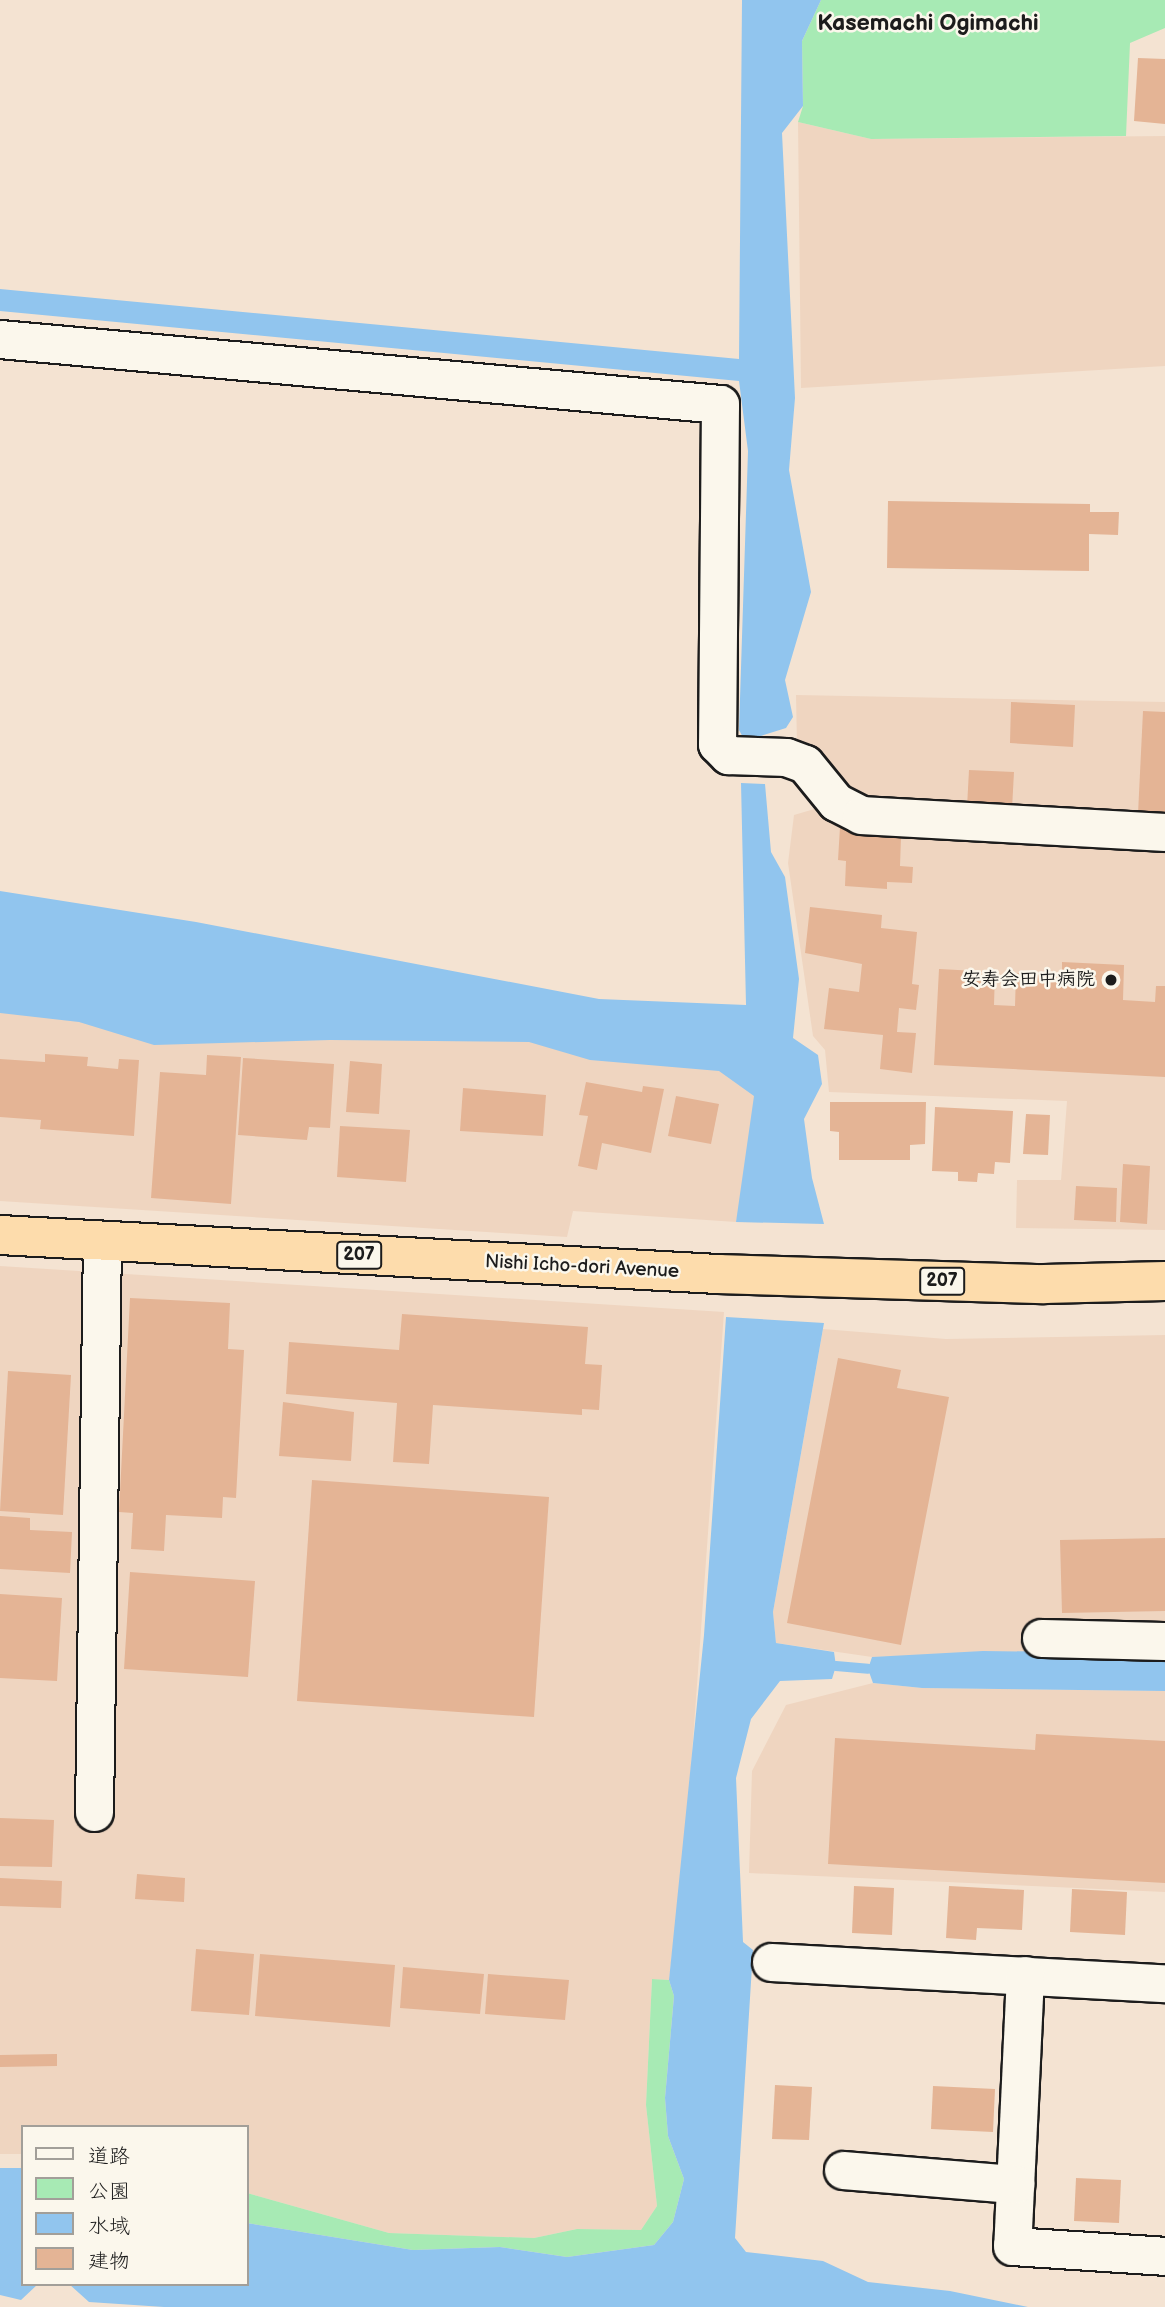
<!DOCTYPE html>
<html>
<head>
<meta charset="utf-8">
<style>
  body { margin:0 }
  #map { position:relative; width:1165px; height:2307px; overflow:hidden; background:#f4e3d2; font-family:"Balsamiq Sans","Klee One",sans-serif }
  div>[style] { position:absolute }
  .built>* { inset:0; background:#efd5c0 }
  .green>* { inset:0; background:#a7eab4 }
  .water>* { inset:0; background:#91c5ee }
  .stream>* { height:10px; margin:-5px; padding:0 5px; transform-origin:5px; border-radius:5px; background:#91c5ee }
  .building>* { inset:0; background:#e4b495 }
  .roads { filter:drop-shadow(2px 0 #1c1c1c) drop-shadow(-2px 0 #1c1c1c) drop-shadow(0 2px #1c1c1c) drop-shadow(0 -2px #1c1c1c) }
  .minor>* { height:37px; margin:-18.5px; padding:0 18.5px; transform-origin:18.5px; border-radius:18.5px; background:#fbf7ec }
  .trunk>* { height:38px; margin:-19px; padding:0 19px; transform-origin:19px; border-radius:19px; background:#fddcac }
  .dots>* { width:19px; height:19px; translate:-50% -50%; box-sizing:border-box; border:4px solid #fbf7ec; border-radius:50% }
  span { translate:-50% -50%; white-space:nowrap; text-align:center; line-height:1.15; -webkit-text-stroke:5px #fbf7ec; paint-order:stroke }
  .shield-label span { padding:2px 5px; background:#fbf7ec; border:2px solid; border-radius:5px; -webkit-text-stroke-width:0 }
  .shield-label { font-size:18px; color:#1c1c1c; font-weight:700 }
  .poi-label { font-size:19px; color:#1c1c1c; font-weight:700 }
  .right { translate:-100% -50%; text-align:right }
  .street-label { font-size:19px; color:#1c1c1c }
  .quarter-label { font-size:23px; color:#1c1c1c; font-weight:700 }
  .legend { position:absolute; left:21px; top:2125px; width:228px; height:161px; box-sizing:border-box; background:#fbf7ec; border:2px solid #a29f99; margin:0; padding:9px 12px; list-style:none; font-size:21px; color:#1c1c1c }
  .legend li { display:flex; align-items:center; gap:14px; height:35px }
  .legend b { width:35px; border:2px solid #a29f99 }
</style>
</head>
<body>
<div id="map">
  <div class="built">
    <div style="clip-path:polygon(798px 122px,871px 139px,1165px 136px,1165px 366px,801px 388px)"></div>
    <div style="clip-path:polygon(796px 695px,1165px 702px,1165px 1230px,1016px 1228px,1017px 1180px,1061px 1180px,1067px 1101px,829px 1092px,825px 1050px,813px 1036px,788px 863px,794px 815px,845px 800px,797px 746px)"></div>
    <div style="clip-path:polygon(0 992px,538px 1028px,769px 1074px,736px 1222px,573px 1211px,567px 1237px,0 1201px)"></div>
    <div style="clip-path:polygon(0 1266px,724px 1312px,687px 1823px,669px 1980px,652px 1979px,646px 2105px,657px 2206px,641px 2230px,577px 2229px,534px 2238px,389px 2233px,247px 2193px,247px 2127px,23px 2127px,23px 2154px,0 2154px)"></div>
    <div style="clip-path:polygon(823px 1329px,946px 1339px,1165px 1335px,1165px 1626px,1045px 1652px,872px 1657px,776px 1643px,773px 1612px)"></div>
    <div style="clip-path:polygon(873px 1683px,922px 1688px,1165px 1691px,1165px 1892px,749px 1873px,752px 1771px,786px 1705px)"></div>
  </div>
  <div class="green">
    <div style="clip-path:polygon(821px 0,1165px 0,1165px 28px,1130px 43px,1126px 136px,871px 139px,798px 122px,803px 106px,802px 41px)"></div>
    <div style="clip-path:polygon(652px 1979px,669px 1980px,674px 1996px,665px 2098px,668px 2136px,684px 2179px,673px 2222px,654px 2245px,567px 2257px,500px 2247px,413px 2250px,247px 2223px,247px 2193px,389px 2233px,534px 2238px,577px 2229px,641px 2230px,657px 2206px,646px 2105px)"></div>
  </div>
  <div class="water">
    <div style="clip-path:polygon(742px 0,821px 0,802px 41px,803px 106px,782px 133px,795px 398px,789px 470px,811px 592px,785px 680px,793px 717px,786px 728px,745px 741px,739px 730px,748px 451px,739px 381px,0 311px,0 289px,739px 359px)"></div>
    <div style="clip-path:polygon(741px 783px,765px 784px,771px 852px,785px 877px,799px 979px,793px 1038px,818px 1055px,822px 1084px,804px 1119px,812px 1178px,824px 1224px,736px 1222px,754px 1096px,719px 1071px,590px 1060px,529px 1042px,330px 1040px,154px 1045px,79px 1022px,0 1013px,0 891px,196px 922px,599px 999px,746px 1005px)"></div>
    <div style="clip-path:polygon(726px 1317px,824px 1323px,773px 1612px,776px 1643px,834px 1652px,836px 1666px,832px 1679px,780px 1681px,751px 1719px,736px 1778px,743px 1942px,753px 1950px,735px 2238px,746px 2252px,823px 2261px,868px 2282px,950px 2291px,1028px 2307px,164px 2307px,89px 2302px,69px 2284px,247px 2284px,247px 2223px,413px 2250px,500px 2247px,567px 2257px,654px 2245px,673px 2222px,684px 2179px,668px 2136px,665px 2098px,674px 1996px,669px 1980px,704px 1635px)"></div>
    <div style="clip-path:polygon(983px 1651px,1165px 1653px,1165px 1691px,922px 1688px,873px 1683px,868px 1669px,872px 1657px)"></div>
    <div style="clip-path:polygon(0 2168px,23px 2168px,23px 2284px,38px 2284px,21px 2300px,0 2295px)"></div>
  </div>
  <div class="stream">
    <div style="left:836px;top:1666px;width:32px;rotate:5deg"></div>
  </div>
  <div class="building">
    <div style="clip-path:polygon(1138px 58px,1165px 59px,1165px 124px,1134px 121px)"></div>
    <div style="clip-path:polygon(888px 501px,1090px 504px,1090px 512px,1119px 512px,1118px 535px,1089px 534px,1089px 571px,887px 568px)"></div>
    <div style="clip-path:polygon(1011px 702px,1075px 705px,1073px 747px,1010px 743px)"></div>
    <div style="clip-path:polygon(1143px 711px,1165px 712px,1165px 815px,1138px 814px)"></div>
    <div style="clip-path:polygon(969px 770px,1014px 772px,1012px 809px,967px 807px)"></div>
    <div style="clip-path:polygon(840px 827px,871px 828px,870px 836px,901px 837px,900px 866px,913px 867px,912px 883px,887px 882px,887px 889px,845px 886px,846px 861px,838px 860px)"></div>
    <div style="clip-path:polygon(810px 907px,882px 915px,881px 928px,917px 932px,912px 984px,919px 985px,916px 1010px,899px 1008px,897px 1032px,916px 1033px,912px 1073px,880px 1069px,883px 1035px,824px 1029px,829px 988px,859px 992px,862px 964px,805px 953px)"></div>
    <div style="clip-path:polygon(1062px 962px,1124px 965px,1123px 1000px,1155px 1002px,1156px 986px,1165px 986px,1165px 1077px,934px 1065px,939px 969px,995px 972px,994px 1005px,1015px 1006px,1016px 973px,1062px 975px)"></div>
    <div style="clip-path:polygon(45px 1054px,88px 1057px,87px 1066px,118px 1069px,119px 1059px,139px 1060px,134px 1136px,40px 1129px,41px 1120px,0 1117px,0 1059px,45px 1062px)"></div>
    <div style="clip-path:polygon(207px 1055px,241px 1057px,231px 1204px,151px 1198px,160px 1072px,206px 1075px)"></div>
    <div style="clip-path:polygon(243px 1058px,334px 1064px,330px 1128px,309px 1127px,307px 1140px,238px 1135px)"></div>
    <div style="clip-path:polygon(350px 1061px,382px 1064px,379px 1114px,346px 1112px)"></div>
    <div style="clip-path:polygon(586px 1082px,642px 1092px,643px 1086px,664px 1089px,651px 1153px,602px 1143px,597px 1170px,578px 1166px,588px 1116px,579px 1115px)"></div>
    <div style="clip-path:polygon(463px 1088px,546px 1095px,543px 1136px,460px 1131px)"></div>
    <div style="clip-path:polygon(676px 1096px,719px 1104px,711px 1144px,668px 1136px)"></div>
    <div style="clip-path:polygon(830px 1102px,926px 1102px,925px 1144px,910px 1145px,910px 1160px,839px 1160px,839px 1132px,830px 1131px)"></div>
    <div style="clip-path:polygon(935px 1107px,1013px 1111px,1010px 1163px,995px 1162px,994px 1174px,978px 1173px,977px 1182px,958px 1181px,958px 1172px,932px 1171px)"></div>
    <div style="clip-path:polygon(1026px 1114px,1050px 1115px,1048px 1155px,1023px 1154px)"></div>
    <div style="clip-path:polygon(340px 1126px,410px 1130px,406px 1182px,337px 1177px)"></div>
    <div style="clip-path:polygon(1123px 1164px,1150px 1166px,1147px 1224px,1120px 1222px)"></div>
    <div style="clip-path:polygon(1076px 1186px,1117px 1188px,1116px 1222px,1074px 1220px)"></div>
    <div style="clip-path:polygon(130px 1298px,230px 1303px,228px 1349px,244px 1350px,236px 1498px,223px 1497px,222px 1518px,166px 1515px,164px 1551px,131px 1549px,133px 1513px,119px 1512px)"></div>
    <div style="clip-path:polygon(402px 1314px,588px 1327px,585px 1364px,602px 1365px,599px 1410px,582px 1409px,582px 1415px,433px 1405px,429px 1464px,393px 1462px,397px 1403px,286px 1394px,289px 1342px,399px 1350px)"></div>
    <div style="clip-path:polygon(838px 1358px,901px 1370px,897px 1388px,949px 1397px,901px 1645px,787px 1623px)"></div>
    <div style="clip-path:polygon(8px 1371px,71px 1375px,63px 1515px,0 1511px)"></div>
    <div style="clip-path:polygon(283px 1402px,354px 1412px,351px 1461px,279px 1456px)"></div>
    <div style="clip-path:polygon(312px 1480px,549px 1497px,534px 1717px,297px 1701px)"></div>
    <div style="clip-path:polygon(0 1516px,30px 1518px,30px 1530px,72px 1532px,70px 1573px,0 1569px)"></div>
    <div style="clip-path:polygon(1165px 1538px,1165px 1611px,1062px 1613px,1060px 1540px)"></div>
    <div style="clip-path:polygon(130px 1572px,255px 1581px,248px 1677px,124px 1669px)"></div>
    <div style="clip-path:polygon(0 1594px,62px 1598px,57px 1681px,0 1678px)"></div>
    <div style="clip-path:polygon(1036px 1734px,1165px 1741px,1165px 1883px,828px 1864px,835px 1738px,1035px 1750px)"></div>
    <div style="clip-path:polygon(0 1818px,54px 1820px,52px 1867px,0 1866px)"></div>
    <div style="clip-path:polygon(137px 1874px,185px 1878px,184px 1902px,135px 1899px)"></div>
    <div style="clip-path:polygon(0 1878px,62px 1881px,61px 1908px,0 1906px)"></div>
    <div style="clip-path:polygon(854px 1886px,894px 1888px,892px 1935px,852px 1933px)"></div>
    <div style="clip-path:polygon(949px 1886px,1024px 1890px,1022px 1930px,977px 1928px,976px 1940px,946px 1938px)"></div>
    <div style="clip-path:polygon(1072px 1889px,1127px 1892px,1125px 1935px,1070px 1932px)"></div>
    <div style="clip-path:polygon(196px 1949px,254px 1954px,249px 2015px,191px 2011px)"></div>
    <div style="clip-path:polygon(260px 1954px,395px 1965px,390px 2027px,255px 2016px)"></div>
    <div style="clip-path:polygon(403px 1967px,484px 1974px,480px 2014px,400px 2008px)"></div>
    <div style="clip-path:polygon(488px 1974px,569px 1980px,565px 2020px,485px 2014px)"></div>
    <div style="clip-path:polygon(57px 2054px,57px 2066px,0 2067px,0 2055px)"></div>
    <div style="clip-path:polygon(775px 2085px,812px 2087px,809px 2140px,772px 2139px)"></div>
    <div style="clip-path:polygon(933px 2086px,995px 2089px,993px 2132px,931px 2129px)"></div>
    <div style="clip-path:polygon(1076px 2178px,1121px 2180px,1119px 2223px,1074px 2221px)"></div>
  </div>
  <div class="roads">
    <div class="minor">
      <div style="left:0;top:339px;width:723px;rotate:5.16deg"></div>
      <div style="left:720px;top:404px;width:340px;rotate:90.5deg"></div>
      <div style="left:717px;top:744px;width:16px;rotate:45deg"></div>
      <div style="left:728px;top:755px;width:58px;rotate:2deg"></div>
      <div style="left:786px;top:757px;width:20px;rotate:20deg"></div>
      <div style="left:805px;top:764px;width:49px;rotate:50.8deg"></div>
      <div style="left:836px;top:802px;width:28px;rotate:27deg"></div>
      <div style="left:861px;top:815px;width:304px;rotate:3.2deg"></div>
      <div style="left:1041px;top:1638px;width:124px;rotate:1.4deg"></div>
      <div style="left:94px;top:1812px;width:570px;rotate:-89.2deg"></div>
      <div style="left:771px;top:1962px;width:395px;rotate:3.1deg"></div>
      <div style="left:1025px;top:1975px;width:271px;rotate:92.7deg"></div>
      <div style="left:1012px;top:2246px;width:153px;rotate:3.7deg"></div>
      <div style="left:843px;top:2170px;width:173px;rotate:4.7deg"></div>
    </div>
    <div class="trunk">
      <div style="left:0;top:1235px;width:719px;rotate:3.11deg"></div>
      <div style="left:718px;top:1274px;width:326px;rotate:1.8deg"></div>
      <div style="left:1044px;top:1284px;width:121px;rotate:-1.4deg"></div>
    </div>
  </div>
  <div class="dots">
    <div style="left:1111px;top:980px;background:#1c1c1c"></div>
  </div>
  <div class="shield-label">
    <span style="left:359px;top:1255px">207</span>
    <span style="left:942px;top:1281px">207</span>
  </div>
  <div class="poi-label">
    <span class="right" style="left:1095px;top:980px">安寿会田中病院</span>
  </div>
  <div class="street-label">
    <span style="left:582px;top:1267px;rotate:3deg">Nishi Icho-dori Avenue</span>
  </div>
  <div class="quarter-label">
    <span style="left:928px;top:23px">Kasemachi Ogimachi</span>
  </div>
  <ul class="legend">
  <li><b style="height:9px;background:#fbf7ec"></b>道路</li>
  <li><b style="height:19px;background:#a7eab4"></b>公園</li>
  <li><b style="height:19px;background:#91c5ee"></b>水域</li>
  <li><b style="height:19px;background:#e4b495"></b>建物</li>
  </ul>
</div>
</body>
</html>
